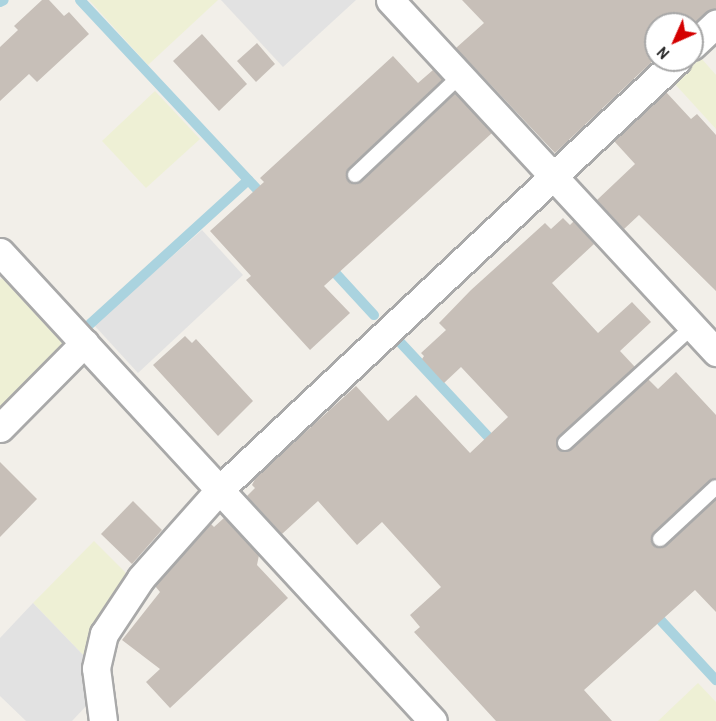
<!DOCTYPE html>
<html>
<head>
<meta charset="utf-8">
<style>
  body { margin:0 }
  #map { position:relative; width:716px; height:721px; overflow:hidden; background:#f2efe9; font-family:"Archivo Narrow",sans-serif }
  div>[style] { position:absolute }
  .farmland>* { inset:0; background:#eef0d5 }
  .parking>* { inset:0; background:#e2e2e2 }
  .stream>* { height:10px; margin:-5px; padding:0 5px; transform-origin:5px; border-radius:5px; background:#aad3df }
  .building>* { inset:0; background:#c7bfb8 }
  .roads { filter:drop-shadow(2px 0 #a9a9a9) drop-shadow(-2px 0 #a9a9a9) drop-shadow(0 2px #a9a9a9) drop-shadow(0 -2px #a9a9a9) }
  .service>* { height:14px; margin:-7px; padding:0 7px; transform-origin:7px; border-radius:7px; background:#fff }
  .minor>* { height:27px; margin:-13.5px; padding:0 13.5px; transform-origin:13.5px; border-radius:13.5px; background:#fff }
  span { translate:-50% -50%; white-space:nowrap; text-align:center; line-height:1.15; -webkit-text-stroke:4.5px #fff; paint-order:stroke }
  .north { position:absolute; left:644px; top:12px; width:60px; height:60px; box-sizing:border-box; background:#fff; border:2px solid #a7a7a7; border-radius:50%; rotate:225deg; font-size:16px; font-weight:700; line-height:24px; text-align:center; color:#222 }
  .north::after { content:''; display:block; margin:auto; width:21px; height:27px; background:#d40000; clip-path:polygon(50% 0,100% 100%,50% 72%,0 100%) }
</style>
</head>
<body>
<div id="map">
  <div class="farmland">
    <div style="clip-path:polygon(89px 0,218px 0,148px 65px)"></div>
    <div style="clip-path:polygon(701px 58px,716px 75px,716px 129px,674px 83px)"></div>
    <div style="clip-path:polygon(155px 91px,200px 139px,146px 188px,102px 141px)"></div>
    <div style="clip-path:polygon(2px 278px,63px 344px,0 407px,0 280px)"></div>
    <div style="clip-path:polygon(94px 541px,132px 579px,85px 657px,33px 603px)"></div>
    <div style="clip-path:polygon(698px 683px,716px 702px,716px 721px,658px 721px)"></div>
  </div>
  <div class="parking">
    <div style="clip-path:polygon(221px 0,356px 0,283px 67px)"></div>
    <div style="clip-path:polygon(202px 230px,243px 275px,138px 373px,94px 325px)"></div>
    <div style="clip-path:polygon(33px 603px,85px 657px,88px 704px,72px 721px,26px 721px,0 696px,0 638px)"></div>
  </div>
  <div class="stream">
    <div style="left:80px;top:0;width:272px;rotate:46.9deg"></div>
    <div style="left:0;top:2px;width:4px;rotate:-27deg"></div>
    <div style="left:328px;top:265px;width:68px;rotate:47.4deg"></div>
    <div style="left:90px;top:324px;width:214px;rotate:-42.3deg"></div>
    <div style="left:398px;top:340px;width:144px;rotate:47deg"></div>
    <div style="left:653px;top:612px;width:93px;rotate:47.2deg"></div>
  </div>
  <div class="building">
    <div style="clip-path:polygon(42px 0,49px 0,64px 16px,69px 12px,89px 34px,37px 82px,29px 74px,0 101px,0 47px,18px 30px,14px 26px)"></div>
    <div style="clip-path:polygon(462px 0,716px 0,716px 8px,692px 25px,656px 24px,656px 58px,555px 153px,456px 48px,484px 23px)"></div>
    <div style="clip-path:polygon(202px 34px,247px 84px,219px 111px,173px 61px)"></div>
    <div style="clip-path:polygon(257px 43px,275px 64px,256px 82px,237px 61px)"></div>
    <div style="clip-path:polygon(393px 56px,418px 83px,433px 70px,443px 80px,349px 168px,349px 182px,361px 182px,455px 93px,492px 133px,324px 286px,350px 313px,310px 350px,246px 280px,251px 276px,210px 231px,264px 182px,260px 178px)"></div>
    <div style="clip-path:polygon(666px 92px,691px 119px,697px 114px,716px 135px,716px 291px,639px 215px,624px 229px,597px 200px,635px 164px,614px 141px)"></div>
    <div style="clip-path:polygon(563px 218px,570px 225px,574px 221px,594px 244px,552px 283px,598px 333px,632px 302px,651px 322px,620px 351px,635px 367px,559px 436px,556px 445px,562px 451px,571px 450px,648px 379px,658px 389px,676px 372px,716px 415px,716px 478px,654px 532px,651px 540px,657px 547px,666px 546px,716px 499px,716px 612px,695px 590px,584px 690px,612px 721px,496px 721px,414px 632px,420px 627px,410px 615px,441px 587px,382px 522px,357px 545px,318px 501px,282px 534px,247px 496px,255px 488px,252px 485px,256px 477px,356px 386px,388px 421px,416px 395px,470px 453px,508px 417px,461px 367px,444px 383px,422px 359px,424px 356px,421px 353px,446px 330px,439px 323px,471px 290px,545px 223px,551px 229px)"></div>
    <div style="clip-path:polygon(185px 336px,192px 343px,196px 339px,253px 401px,218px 436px,153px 365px)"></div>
    <div style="clip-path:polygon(0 462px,37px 499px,0 537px)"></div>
    <div style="clip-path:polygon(133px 501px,162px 530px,132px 564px,101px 534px)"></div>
    <div style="clip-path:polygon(224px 518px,259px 555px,257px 565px,288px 598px,170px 708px,146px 682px,160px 669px,122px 640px,160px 592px,155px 586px,210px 523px,214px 527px)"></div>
  </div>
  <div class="roads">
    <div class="service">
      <div style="left:355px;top:175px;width:144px;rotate:-43.3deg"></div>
      <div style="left:565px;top:443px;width:173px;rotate:-42.4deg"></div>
      <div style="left:660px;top:539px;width:76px;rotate:-42.9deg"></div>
    </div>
    <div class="minor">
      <div style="left:390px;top:0;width:480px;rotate:47.2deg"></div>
      <div style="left:692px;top:46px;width:33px;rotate:-43deg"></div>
      <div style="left:0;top:252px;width:638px;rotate:47.29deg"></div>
      <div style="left:0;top:428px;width:120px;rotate:-45.3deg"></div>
      <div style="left:103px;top:721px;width:53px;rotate:-97.5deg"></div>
      <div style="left:96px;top:668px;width:35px;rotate:-77deg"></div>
      <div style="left:104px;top:634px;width:67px;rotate:-56.5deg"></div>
      <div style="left:141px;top:578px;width:118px;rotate:-48.4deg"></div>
      <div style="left:219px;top:490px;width:628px;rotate:-43.19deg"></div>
    </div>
  </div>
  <div class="north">N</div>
</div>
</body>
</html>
